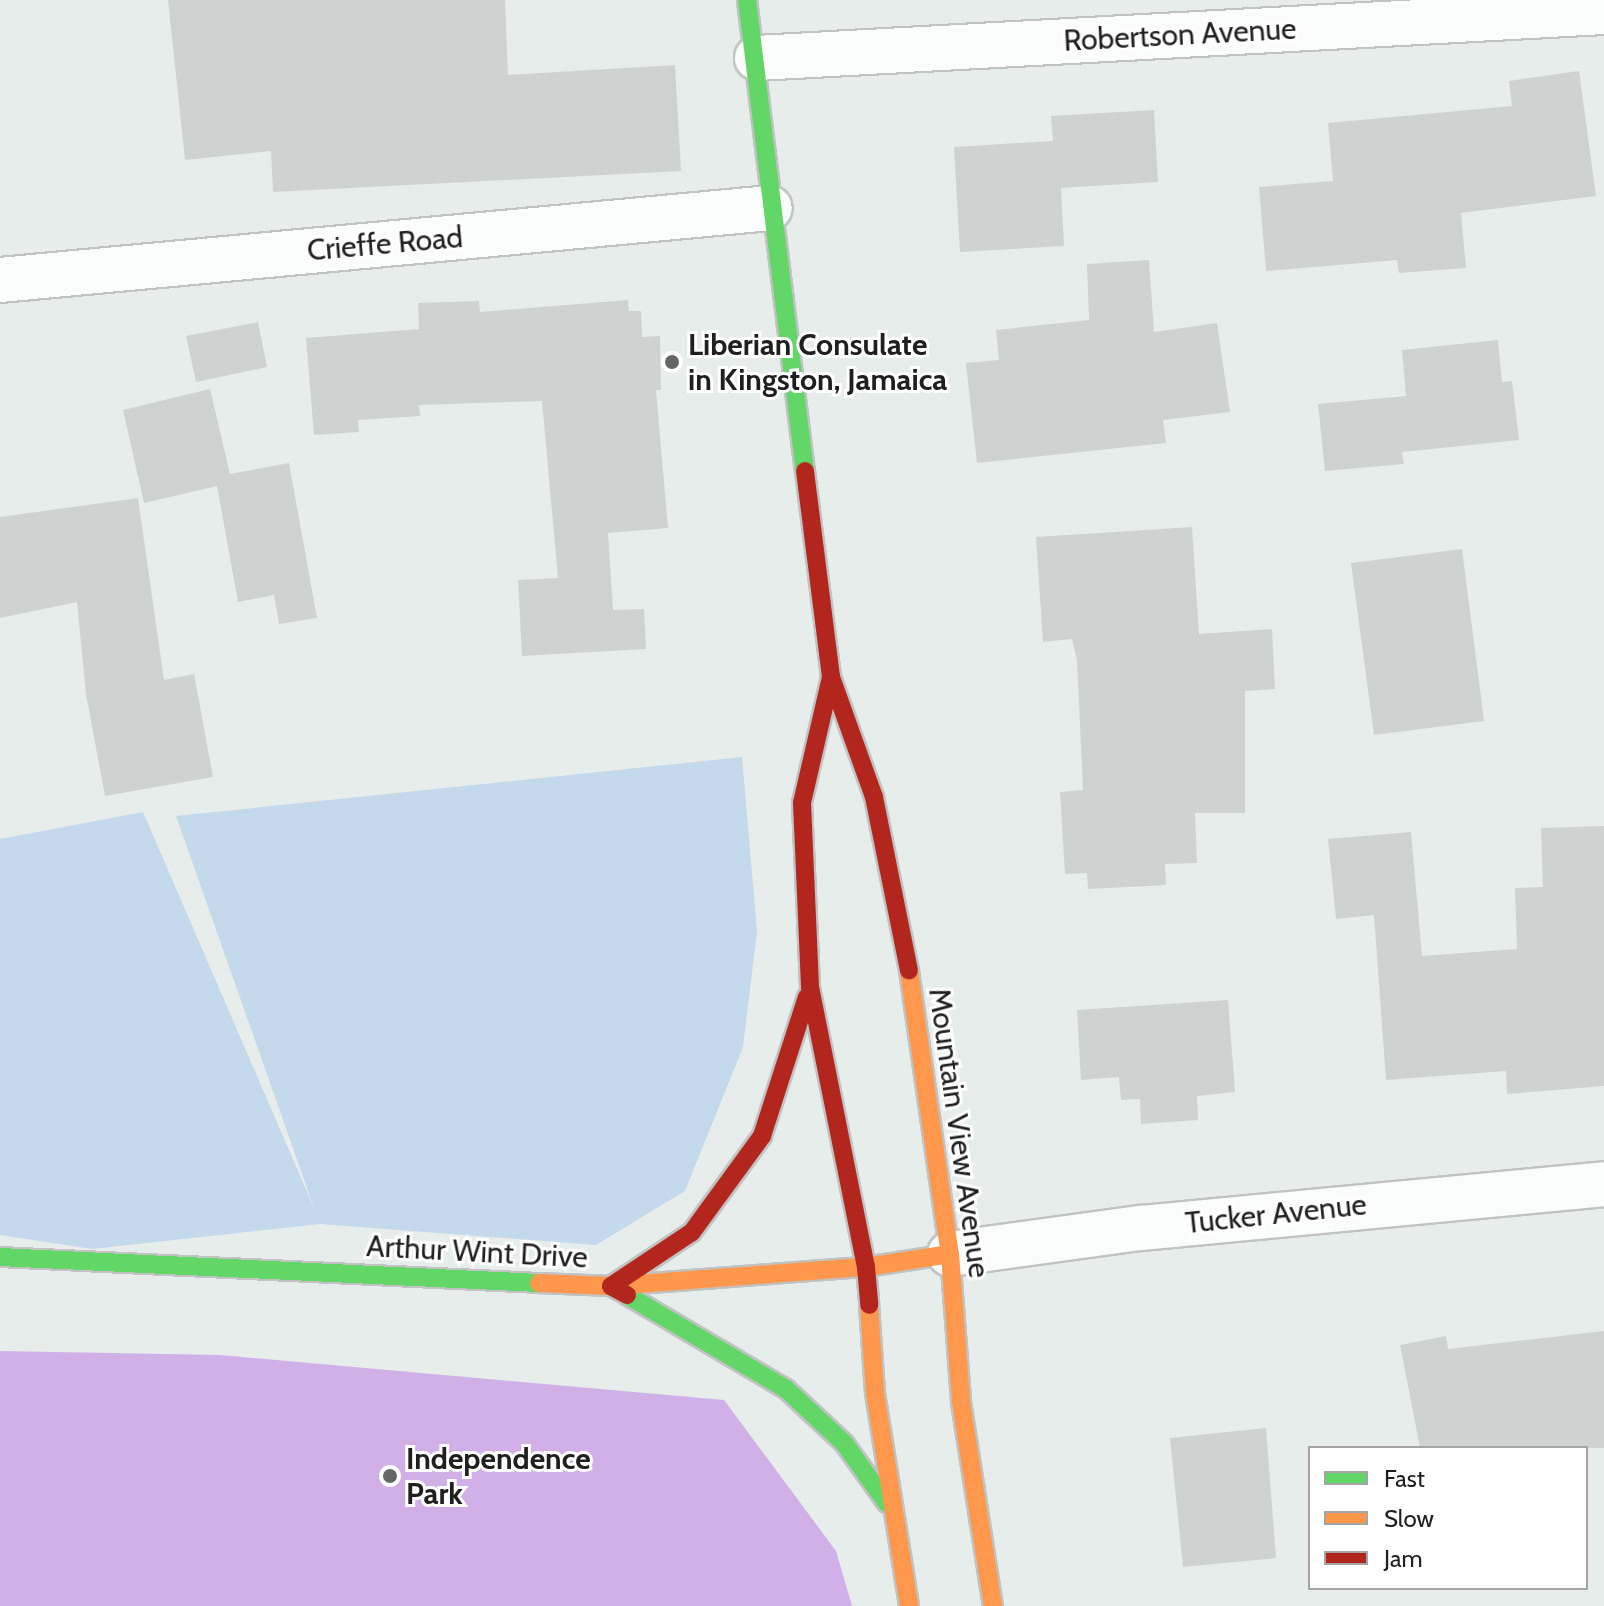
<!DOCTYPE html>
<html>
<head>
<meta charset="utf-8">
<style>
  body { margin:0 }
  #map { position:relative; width:1604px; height:1606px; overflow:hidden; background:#e7edeb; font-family:Cabin,sans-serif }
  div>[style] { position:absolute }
  .grass>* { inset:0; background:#c4d9ec }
  .pitch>* { inset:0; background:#d0b0e6 }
  .building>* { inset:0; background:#ced3d2 }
  .roads { filter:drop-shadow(2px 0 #c0c3c2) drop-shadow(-2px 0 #c0c3c2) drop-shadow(0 2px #c0c3c2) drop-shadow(0 -2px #c0c3c2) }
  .street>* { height:44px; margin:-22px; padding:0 22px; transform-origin:22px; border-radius:22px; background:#fbfcfc }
  .fast>* { height:18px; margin:-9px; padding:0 9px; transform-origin:9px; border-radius:9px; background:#63d668 }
  .slow>* { height:18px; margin:-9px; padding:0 9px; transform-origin:9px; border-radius:9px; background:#ff974d }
  .jam>* { height:18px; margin:-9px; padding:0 9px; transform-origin:9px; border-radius:9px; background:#b3261e }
  .dots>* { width:22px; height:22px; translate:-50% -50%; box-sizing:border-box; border:4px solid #fff; border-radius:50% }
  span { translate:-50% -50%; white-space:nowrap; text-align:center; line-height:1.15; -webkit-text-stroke:6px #fff; paint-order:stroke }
  .street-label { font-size:30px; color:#1f1f1f }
  .poi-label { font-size:30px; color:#1f1f1f; font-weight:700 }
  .left { translate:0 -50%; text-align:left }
  .legend { position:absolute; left:1308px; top:1446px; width:280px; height:144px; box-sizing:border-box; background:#fff; border:2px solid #a5a5a5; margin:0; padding:10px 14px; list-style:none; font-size:24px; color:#1f1f1f }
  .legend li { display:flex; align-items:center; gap:16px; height:40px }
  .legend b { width:40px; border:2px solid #a5a5a5 }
</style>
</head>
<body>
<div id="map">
  <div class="grass">
    <div style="clip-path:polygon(742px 757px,757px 931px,743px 1047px,685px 1191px,596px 1245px,320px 1224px,92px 1249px,0 1235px,0 839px,143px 812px,314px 1208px,176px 816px)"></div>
  </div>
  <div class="pitch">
    <div style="clip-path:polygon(0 1351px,220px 1355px,724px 1400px,836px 1551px,852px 1606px,0 1606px)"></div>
  </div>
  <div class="building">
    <div style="clip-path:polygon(168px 0,505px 0,508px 75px,675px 65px,681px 171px,273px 192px,271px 151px,185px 160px)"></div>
    <div style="clip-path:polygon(1579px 71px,1596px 196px,1461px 213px,1466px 268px,1399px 273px,1397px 260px,1266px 271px,1259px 187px,1333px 181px,1328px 123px,1512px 106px,1509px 81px)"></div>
    <div style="clip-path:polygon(1154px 110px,1158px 182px,1061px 188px,1064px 246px,960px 252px,954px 147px,1053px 141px,1051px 116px)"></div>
    <div style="clip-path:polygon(1149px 260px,1154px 332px,1217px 323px,1230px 412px,1163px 420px,1166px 443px,977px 463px,966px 363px,999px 360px,996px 330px,1089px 320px,1087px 264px)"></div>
    <div style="clip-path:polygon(628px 300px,629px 311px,641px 311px,642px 337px,660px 336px,661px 390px,656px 390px,668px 528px,608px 533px,613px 610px,644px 609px,646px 649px,522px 656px,518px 580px,558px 578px,542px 401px,419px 405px,420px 416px,358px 420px,359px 432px,314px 435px,306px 338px,419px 329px,418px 303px,479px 301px,480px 312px)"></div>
    <div style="clip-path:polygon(258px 322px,267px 367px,196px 382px,186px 336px)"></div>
    <div style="clip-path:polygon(1498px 340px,1502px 382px,1512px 381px,1519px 440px,1402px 452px,1404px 464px,1325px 471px,1318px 404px,1406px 396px,1402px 350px)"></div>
    <div style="clip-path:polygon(210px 389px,230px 474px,289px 463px,317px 618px,279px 624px,274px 595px,238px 602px,217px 486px,144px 503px,123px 410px)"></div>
    <div style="clip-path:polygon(138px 498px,164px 680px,194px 674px,213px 777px,105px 796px,86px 694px,77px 602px,0 618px,0 517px)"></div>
    <div style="clip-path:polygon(1192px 527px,1199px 634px,1272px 629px,1275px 689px,1245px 691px,1245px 813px,1195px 813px,1197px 863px,1165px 864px,1166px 885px,1088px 889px,1087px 873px,1065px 874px,1060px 792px,1083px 790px,1077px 660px,1072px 639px,1043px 642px,1036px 537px)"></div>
    <div style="clip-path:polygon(1462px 549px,1484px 721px,1374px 735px,1351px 563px)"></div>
    <div style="clip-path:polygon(1604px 826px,1604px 1086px,1507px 1094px,1506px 1071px,1386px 1080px,1374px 915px,1336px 919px,1328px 839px,1411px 832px,1422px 956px,1517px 949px,1515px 888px,1543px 887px,1541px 828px)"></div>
    <div style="clip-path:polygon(1228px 1000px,1235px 1092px,1197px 1096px,1198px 1120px,1141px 1124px,1140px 1099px,1121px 1100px,1119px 1077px,1081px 1080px,1077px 1010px)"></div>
    <div style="clip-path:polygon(1604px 1331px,1604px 1448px,1420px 1448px,1400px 1345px,1446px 1336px,1448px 1349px)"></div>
    <div style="clip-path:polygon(1266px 1428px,1276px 1558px,1183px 1567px,1170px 1438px)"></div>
  </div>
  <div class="roads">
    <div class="street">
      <div style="left:757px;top:58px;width:848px;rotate:-3.11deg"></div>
      <div style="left:0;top:280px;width:773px;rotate:-5.34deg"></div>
      <div style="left:950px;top:1254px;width:193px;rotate:-7.8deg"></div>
      <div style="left:1141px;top:1228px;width:465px;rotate:-5.4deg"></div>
    </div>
    <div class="fast">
      <div style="left:747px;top:0;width:475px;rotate:83deg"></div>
      <div style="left:0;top:1257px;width:540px;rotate:2.76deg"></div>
      <div style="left:627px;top:1295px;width:185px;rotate:30.6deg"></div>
      <div style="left:786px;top:1389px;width:79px;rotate:43deg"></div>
      <div style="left:844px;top:1443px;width:74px;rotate:54.4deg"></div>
    </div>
    <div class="slow">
      <div style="left:909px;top:971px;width:286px;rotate:81.8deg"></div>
      <div style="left:950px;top:1254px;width:148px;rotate:85.7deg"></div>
      <div style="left:961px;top:1402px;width:206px;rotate:81.1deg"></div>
      <div style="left:539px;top:1283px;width:72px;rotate:2.4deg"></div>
      <div style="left:611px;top:1286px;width:256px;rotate:-4.3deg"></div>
      <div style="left:866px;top:1267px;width:85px;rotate:-8.8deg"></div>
      <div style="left:869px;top:1305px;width:88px;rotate:86.1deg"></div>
      <div style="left:875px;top:1393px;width:216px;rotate:80.9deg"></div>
    </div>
    <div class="jam">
      <div style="left:805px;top:471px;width:208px;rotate:82.8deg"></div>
      <div style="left:831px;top:677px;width:127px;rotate:70.3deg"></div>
      <div style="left:874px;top:797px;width:177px;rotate:78.6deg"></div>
      <div style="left:831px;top:677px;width:129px;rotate:103deg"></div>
      <div style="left:802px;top:803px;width:184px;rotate:87.5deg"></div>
      <div style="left:810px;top:987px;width:286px;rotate:78.7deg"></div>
      <div style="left:866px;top:1267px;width:38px;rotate:85deg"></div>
      <div style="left:627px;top:1295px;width:18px;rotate:-151deg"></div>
      <div style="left:611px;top:1286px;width:97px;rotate:-33.7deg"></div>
      <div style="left:692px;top:1232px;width:119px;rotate:-53.9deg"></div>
      <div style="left:762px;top:1136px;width:146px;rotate:-72.1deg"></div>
    </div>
  </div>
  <div class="dots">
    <div style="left:672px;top:362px;background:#656766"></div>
    <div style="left:390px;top:1476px;background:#656766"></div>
  </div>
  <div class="street-label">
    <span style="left:1180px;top:35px;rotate:-3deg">Robertson Avenue</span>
    <span style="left:385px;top:244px;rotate:-5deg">Crieffe Road</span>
    <span style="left:959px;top:1133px;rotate:82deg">Mountain View Avenue</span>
    <span style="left:1276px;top:1214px;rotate:-6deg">Tucker Avenue</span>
    <span style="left:477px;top:1252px;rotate:3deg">Arthur Wint Drive</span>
  </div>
  <div class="poi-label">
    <span class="left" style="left:688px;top:362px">Liberian Consulate<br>in Kingston, Jamaica</span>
    <span class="left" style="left:406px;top:1476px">Independence<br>Park</span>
  </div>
  <ul class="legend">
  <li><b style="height:10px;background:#63d668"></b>Fast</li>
  <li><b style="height:10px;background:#ff974d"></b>Slow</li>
  <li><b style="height:10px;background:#b3261e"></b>Jam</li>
  </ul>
</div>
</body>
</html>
